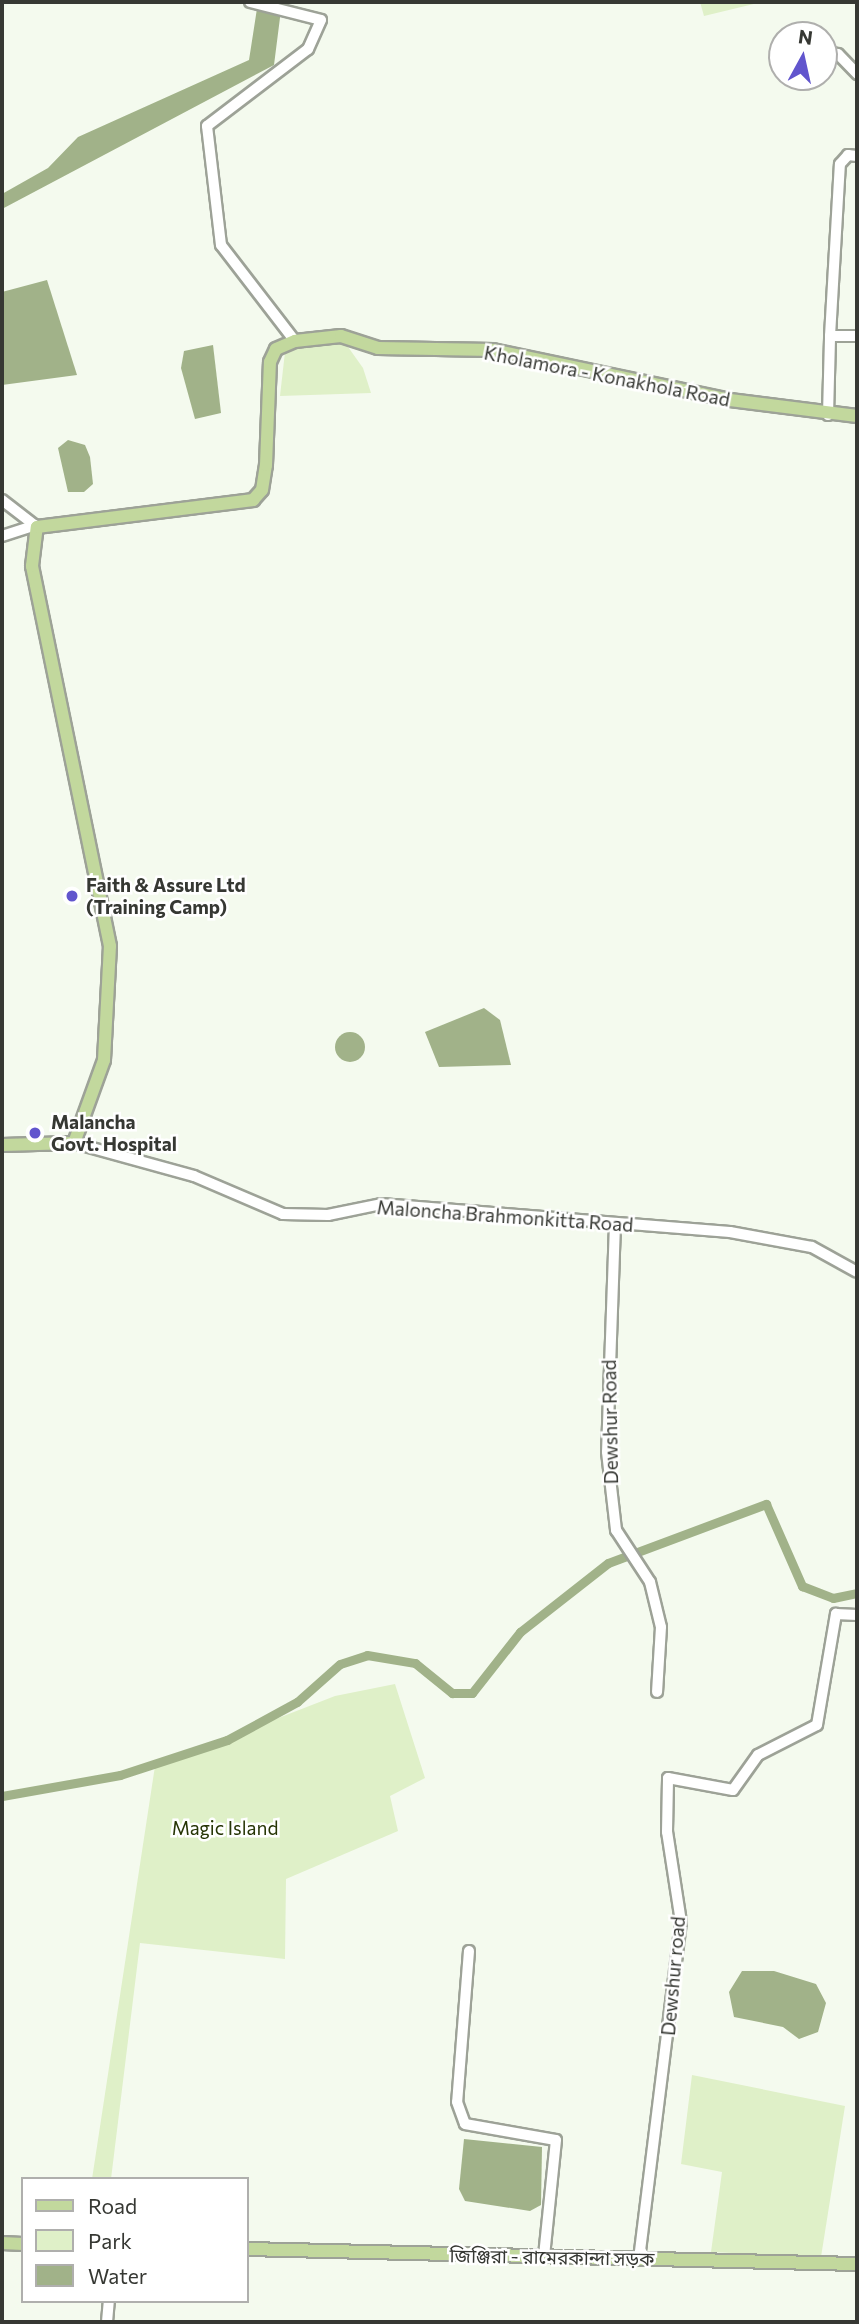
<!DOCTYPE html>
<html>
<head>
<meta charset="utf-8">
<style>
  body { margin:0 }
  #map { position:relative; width:859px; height:2324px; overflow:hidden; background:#f4faee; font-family:Commissioner,"Noto Sans Bengali",sans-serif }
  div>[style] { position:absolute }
  .green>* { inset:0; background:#dff0c8 }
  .water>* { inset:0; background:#a1b289 }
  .round { border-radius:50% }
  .canal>* { height:9px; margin:-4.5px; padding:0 4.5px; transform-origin:4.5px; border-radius:4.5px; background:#a1b289 }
  .roads { filter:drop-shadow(2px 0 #9da297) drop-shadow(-2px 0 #9da297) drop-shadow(0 2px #9da297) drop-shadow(0 -2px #9da297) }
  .minor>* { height:10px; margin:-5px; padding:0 5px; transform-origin:5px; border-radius:5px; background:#fff }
  .major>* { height:12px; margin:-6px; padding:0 6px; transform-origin:6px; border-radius:6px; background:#c2d89d }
  .dots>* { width:19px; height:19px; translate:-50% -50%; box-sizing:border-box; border:4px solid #fff; border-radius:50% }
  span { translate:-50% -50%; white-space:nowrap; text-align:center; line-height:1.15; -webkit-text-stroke:5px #fff; paint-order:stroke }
  .street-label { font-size:19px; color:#363833 }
  .poi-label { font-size:19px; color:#363833; font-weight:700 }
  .left { translate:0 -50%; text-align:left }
  .park-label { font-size:19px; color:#263505 }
  .frame { position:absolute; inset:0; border:4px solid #363833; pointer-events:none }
  .legend { position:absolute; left:21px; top:2177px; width:228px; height:126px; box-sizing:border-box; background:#fff; border:2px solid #afafad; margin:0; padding:9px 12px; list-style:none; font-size:21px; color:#363833 }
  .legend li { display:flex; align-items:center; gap:14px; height:35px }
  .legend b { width:35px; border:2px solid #afafad }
  .north { position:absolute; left:768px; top:21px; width:70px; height:70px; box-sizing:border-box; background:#fff; border:2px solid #afafad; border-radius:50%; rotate:8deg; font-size:19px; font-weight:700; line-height:28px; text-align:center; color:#363833 }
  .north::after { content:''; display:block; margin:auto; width:24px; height:32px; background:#6155cd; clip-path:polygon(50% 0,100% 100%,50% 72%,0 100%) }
</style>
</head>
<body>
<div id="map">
  <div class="green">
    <div style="clip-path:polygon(700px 2px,762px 2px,704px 16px)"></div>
    <div style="clip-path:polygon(341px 337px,363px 368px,371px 393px,280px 396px,285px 352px,296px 342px)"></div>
    <div style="clip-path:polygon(395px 1684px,425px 1778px,390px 1796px,398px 1831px,286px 1879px,285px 1959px,140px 1943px,111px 2179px,92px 2179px,155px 1766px,335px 1696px)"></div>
    <div style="clip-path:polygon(692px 2075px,845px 2106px,821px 2257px,711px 2252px,722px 2172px,681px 2164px)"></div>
  </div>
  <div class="water">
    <div style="clip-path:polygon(258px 2px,282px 2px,274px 65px,2px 209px,2px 194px,48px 168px,78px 137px,249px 60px)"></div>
    <div style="clip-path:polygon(47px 280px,77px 375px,2px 385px,2px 292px)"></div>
    <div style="clip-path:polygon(213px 345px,221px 413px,195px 419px,181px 368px,184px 351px)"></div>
    <div style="clip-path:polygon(68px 440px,85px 445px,90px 457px,93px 484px,84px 492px,68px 492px,58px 448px)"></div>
    <div style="clip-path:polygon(484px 1008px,500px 1020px,511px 1065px,439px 1067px,425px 1032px)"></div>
    <div class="round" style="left:335px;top:1032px;width:30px;height:30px"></div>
    <div style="clip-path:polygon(742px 1971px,774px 1971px,816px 1984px,826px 2003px,818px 2032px,799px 2039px,783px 2027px,734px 2017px,729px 1992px)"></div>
    <div style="clip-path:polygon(464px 2139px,542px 2147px,541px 2205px,530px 2211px,465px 2201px,459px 2189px)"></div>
  </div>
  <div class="canal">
    <div style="left:2px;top:1796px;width:120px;rotate:-10.1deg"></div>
    <div style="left:120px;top:1775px;width:113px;rotate:-18.1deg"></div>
    <div style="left:227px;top:1740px;width:80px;rotate:-28.5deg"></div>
    <div style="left:297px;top:1702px;width:57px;rotate:-41.5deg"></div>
    <div style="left:340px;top:1664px;width:28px;rotate:-18deg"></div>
    <div style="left:367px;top:1655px;width:49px;rotate:9.5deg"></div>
    <div style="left:415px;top:1663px;width:48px;rotate:39deg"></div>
    <div style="left:452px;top:1693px;width:20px"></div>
    <div style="left:472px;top:1693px;width:78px;rotate:-51.8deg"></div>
    <div style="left:520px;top:1632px;width:112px;rotate:-38.1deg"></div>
    <div style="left:608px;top:1563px;width:169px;rotate:-20.5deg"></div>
    <div style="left:766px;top:1504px;width:90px;rotate:66.3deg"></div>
    <div style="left:802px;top:1586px;width:33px;rotate:21deg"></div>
    <div style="left:833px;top:1598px;width:25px;rotate:-12deg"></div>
  </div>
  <div class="roads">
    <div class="minor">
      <div style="left:250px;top:2px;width:73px;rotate:14.2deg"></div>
      <div style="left:321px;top:20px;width:32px;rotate:114deg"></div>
      <div style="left:308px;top:49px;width:127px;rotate:142.7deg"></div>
      <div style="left:207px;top:126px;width:120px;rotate:83.3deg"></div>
      <div style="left:221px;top:245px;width:121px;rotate:52.4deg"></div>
      <div style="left:824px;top:52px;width:14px;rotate:8deg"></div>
      <div style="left:838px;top:54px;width:28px;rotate:46deg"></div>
      <div style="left:830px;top:336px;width:172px;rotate:-86.7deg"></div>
      <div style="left:840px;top:164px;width:12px;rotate:-48deg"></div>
      <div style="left:848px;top:155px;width:9px;rotate:6deg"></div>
      <div style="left:828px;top:415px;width:79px;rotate:-88.5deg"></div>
      <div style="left:830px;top:336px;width:27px"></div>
      <div style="left:2px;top:500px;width:44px;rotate:37.6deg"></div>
      <div style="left:2px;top:536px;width:35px;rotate:-18deg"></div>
      <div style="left:74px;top:1143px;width:124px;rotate:15.4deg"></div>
      <div style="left:194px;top:1176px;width:97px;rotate:23.1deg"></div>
      <div style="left:283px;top:1214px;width:45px;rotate:1.3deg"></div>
      <div style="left:328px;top:1215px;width:54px;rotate:-11.7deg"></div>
      <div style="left:381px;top:1204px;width:350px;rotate:4.6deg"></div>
      <div style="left:730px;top:1232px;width:83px;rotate:10.4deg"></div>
      <div style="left:812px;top:1247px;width:51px;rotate:29.1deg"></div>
      <div style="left:615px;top:1224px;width:228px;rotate:92deg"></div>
      <div style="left:607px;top:1452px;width:79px;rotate:83.4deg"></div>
      <div style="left:616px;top:1530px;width:62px;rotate:56.8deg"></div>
      <div style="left:650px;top:1582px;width:46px;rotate:76.3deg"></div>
      <div style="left:661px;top:1627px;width:65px;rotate:93.5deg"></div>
      <div style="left:469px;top:1951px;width:151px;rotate:94.5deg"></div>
      <div style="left:457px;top:2102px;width:23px;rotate:70deg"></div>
      <div style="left:465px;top:2124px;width:92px;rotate:10deg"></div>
      <div style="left:556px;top:2140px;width:118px;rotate:95.9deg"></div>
      <div style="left:639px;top:2259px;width:340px;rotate:-82.9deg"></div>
      <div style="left:681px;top:1922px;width:91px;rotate:-98.8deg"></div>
      <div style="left:667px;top:1832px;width:54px;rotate:-88.9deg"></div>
      <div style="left:668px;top:1778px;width:66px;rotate:10.5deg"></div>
      <div style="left:733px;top:1790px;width:43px;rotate:-54.5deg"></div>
      <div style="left:758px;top:1755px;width:66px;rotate:-27deg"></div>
      <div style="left:817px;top:1725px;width:113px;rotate:-80.3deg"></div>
      <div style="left:836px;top:1614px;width:21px;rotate:3deg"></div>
      <div style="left:107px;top:2322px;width:21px;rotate:-85deg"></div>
    </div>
    <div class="major">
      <div style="left:2px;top:1145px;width:72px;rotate:-1.6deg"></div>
      <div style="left:74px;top:1143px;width:88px;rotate:-70.1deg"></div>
      <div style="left:104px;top:1060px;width:114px;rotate:-87deg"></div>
      <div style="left:110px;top:946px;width:388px;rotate:-101.6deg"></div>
      <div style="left:32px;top:566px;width:39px;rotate:-83deg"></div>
      <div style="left:37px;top:527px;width:218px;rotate:-7.1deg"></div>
      <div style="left:253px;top:500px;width:13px;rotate:-48deg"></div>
      <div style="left:262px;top:490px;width:25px;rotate:-81deg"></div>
      <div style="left:266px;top:465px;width:103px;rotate:-87.8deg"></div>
      <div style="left:270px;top:362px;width:14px;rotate:-65deg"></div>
      <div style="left:276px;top:349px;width:21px;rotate:-23deg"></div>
      <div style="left:295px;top:341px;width:46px;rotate:-6.2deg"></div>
      <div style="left:341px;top:336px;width:39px;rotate:18deg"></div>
      <div style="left:378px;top:348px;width:115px;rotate:1deg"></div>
      <div style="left:493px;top:350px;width:242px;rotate:11.9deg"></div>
      <div style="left:730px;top:400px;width:128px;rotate:7.2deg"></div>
      <div style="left:2px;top:2243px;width:21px;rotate:3deg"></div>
      <div style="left:247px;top:2249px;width:610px;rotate:1.41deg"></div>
    </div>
  </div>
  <div class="dots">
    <div style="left:72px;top:896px;background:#6155cd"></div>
    <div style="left:35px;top:1133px;background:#6155cd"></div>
  </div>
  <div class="street-label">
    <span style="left:607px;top:376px;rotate:11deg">Kholamora - Konakhola Road</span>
    <span style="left:505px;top:1216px;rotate:4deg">Maloncha Brahmonkitta Road</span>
    <span style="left:610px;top:1422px;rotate:-91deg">Dewshur Road</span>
    <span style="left:673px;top:1976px;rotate:-85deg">Dewshur road</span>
    <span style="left:552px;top:2257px;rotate:1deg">জিঞ্জিরা - রামেরকান্দা সড়ক</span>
  </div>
  <div class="poi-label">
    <span class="left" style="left:86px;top:896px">Faith &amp; Assure Ltd<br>(Training Camp)</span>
    <span class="left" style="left:51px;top:1133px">Malancha<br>Govt. Hospital</span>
  </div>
  <div class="park-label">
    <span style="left:225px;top:1828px">Magic Island</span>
  </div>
  <div class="frame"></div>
  <ul class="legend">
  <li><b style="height:9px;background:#c2d89d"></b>Road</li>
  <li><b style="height:19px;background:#dff0c8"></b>Park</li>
  <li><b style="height:19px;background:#a1b289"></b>Water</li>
  </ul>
  <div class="north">N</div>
</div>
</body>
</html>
